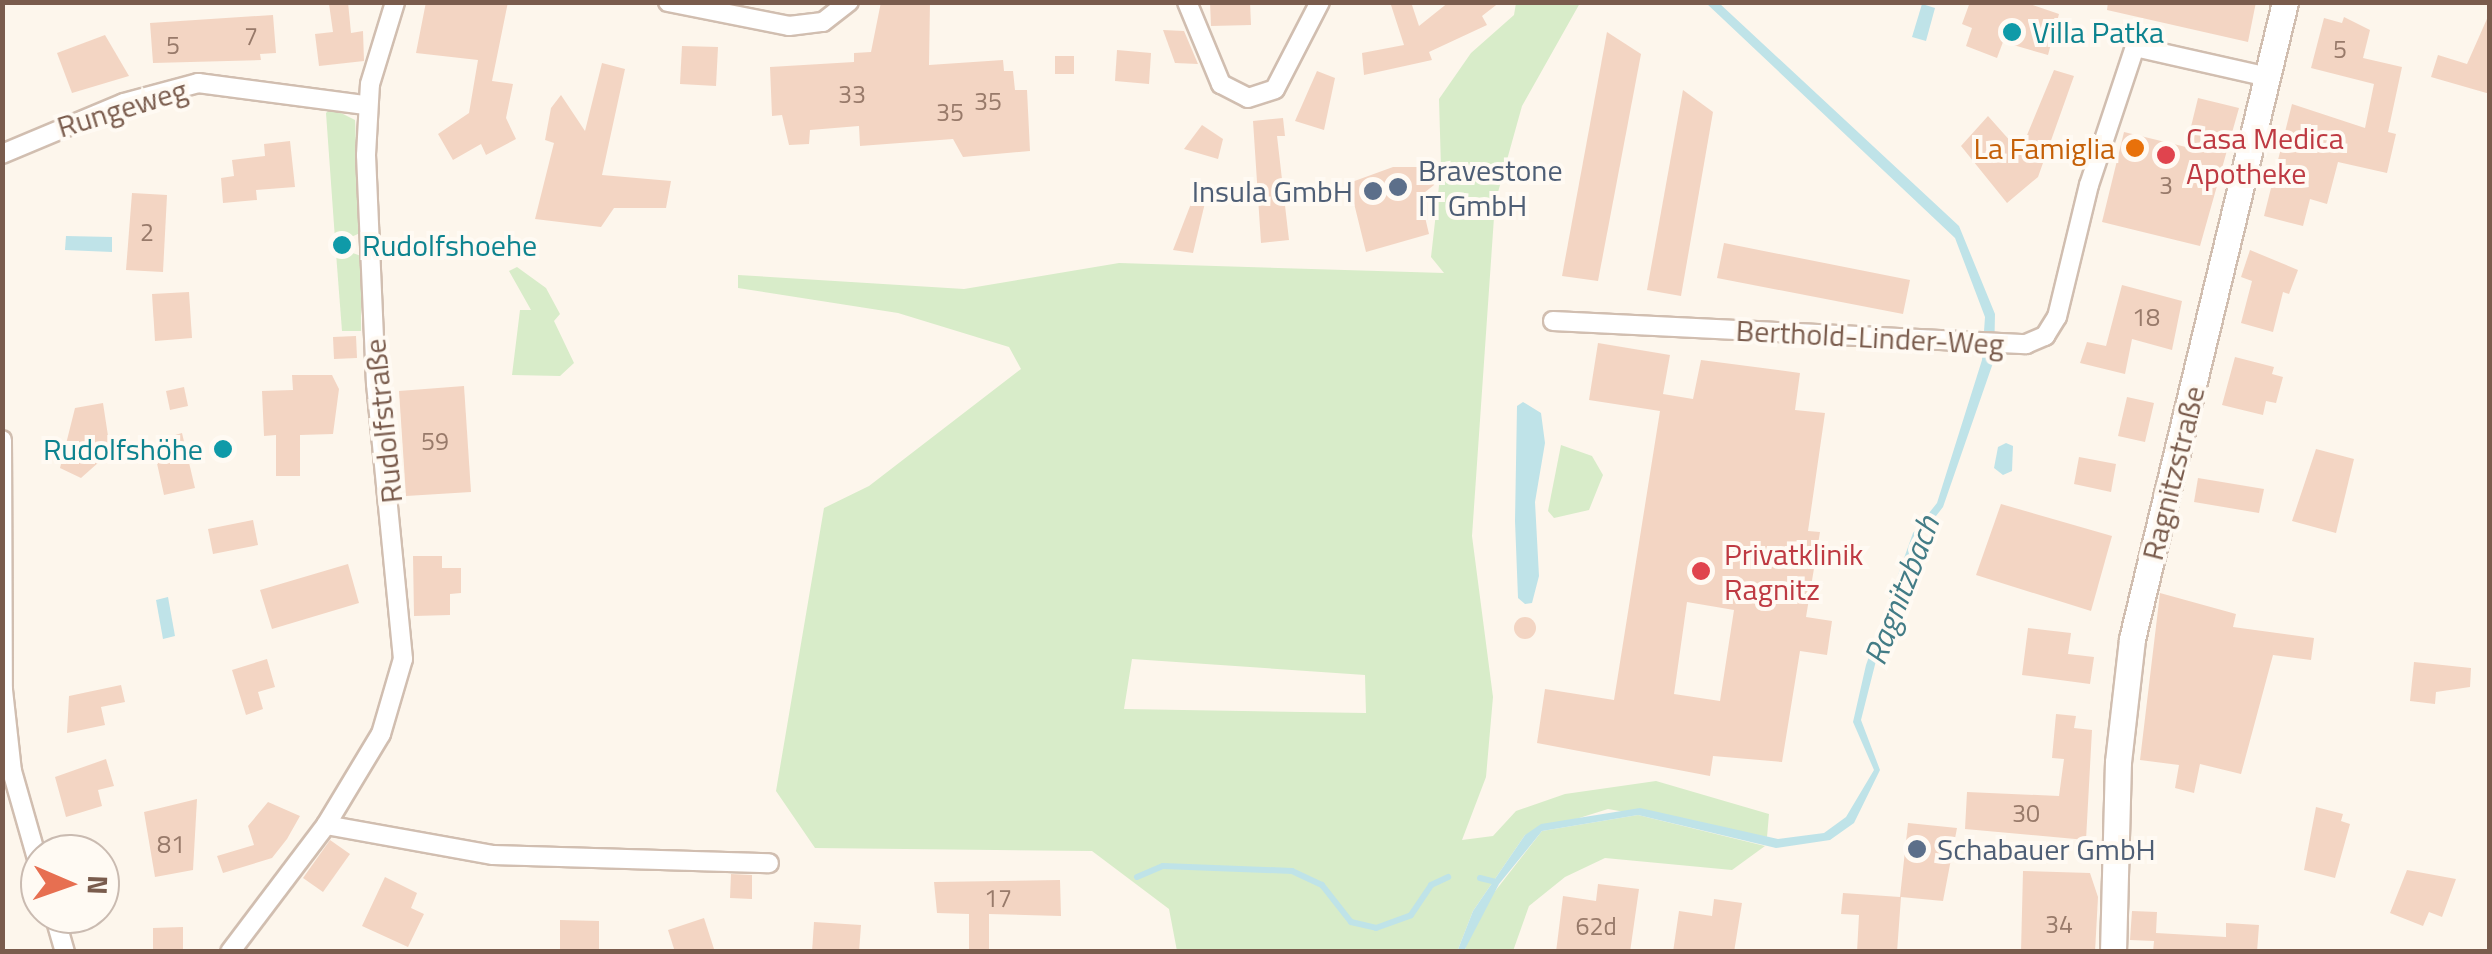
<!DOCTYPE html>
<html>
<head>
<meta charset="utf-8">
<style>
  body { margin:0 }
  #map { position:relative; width:2492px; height:954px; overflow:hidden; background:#fdf6ec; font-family:"Titillium Web",sans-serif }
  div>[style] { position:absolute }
  .green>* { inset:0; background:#d8ecc9 }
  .water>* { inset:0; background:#bfe3e8 }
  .stream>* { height:6px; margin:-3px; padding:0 3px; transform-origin:3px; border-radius:3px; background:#bfe3e8 }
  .building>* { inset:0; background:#f3d5c3 }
  .round { border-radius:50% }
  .roads { filter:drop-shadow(2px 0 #d1beb0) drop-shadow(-2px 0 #d1beb0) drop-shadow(0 2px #d1beb0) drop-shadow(0 -2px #d1beb0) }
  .minor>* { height:18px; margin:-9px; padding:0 9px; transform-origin:9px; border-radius:9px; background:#fff }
  .secondary>* { height:25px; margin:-12.5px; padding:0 12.5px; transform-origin:12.5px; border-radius:12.5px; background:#fff }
  .dots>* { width:28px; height:28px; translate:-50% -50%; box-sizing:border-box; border:5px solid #fffaf3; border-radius:50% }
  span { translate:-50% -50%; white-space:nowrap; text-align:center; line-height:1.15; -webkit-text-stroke:8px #fffaf3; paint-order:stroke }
  .number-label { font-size:25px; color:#987a6a }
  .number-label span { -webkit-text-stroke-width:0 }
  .culture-label { font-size:30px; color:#0d838f }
  .left { translate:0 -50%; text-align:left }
  .right { translate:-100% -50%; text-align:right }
  .street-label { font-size:30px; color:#7a5c4d }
  .health-label { font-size:30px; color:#be3a42 }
  .food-label { font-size:30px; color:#c56008 }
  .service-label { font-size:30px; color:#4e5e75 }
  .water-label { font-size:32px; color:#437c86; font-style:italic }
  .frame { position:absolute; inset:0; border:5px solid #7a5c4d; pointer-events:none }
  .north { position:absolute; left:20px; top:834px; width:100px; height:100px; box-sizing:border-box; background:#fffaf3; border:2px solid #cabbb1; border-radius:50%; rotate:92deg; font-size:28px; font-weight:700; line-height:40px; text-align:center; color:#7a5c4d }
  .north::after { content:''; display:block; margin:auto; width:35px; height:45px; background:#e76f51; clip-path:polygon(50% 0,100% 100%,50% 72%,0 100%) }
</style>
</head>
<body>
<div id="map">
  <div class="green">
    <div style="clip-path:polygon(evenodd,1516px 3px,1580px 3px,1522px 106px,1495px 203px,1472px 536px,1493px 697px,1486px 777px,1462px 840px,1493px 836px,1516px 811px,1565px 794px,1656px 781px,1769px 814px,1767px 837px,1608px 809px,1525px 835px,1473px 911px,1457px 952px,1177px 951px,1169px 909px,1092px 851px,815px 848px,776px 791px,824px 508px,869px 486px,1021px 369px,1009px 347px,898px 313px,738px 288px,738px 275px,964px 289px,1119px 263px,1444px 273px,1431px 257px,1441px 168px,1439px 99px,1471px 53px,1514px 15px,1516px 3px,1132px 659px,1365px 675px,1366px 713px,1124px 709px,1132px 659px)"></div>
    <div style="clip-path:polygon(331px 108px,355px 120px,360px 233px,349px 238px,335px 239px,326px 113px)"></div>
    <div style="clip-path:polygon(350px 252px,361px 256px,361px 331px,342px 331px,336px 253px)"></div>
    <div style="clip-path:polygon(517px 267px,546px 288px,560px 314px,554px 321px,574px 363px,560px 376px,512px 375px,520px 310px,531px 310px,509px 271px)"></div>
    <div style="clip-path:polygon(1561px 445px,1592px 456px,1603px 475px,1589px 510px,1554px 518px,1548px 511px)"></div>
    <div style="clip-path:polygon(1638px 815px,1765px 846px,1732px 870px,1605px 858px,1565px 877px,1529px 906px,1513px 951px,1464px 952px,1478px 913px,1542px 831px)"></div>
  </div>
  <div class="water">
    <div style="clip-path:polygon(1706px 3px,1719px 3px,1959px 226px,1995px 314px,1994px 360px,1943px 507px,1922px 534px,1882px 637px,1861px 720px,1880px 770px,1854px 823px,1830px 840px,1776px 848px,1638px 815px,1542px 831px,1499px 884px,1464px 951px,1457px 952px,1473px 911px,1525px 835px,1541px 824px,1640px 808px,1778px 839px,1824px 833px,1846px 817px,1874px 770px,1853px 722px,1866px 665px,1913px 533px,1937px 503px,1982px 360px,1985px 317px,1955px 238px)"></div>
    <div style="clip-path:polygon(1922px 4px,1935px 8px,1926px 41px,1912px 37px)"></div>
    <div style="clip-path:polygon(66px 236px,112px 237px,112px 252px,65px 250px)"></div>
    <div style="clip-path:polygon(1523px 402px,1541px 413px,1545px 443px,1535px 502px,1539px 576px,1532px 603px,1525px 604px,1518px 598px,1515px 521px,1517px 406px)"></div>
    <div style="clip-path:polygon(2006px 443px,2013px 446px,2012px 471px,2003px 475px,1994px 468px,1998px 447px)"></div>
    <div style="clip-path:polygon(168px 597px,175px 636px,163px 639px,156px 600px)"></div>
  </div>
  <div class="stream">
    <div style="left:1137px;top:877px;width:28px;rotate:-23deg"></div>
    <div style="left:1163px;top:866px;width:129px;rotate:2.2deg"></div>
    <div style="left:1292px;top:871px;width:33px;rotate:25deg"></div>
    <div style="left:1322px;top:885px;width:47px;rotate:51.9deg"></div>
    <div style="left:1351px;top:922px;width:26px;rotate:13deg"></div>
    <div style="left:1376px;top:928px;width:37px;rotate:-20deg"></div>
    <div style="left:1411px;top:915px;width:36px;rotate:-56deg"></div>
    <div style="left:1431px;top:885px;width:19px;rotate:-25deg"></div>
    <div style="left:1480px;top:878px;width:16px;rotate:14deg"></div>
  </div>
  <div class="building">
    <div style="clip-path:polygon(348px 2px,351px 33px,363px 31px,364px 61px,319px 66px,315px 34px,333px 32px,329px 4px)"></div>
    <div style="clip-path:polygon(426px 2px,508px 2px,492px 81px,513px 84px,506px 118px,516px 139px,486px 155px,481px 144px,453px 160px,438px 134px,469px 113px,478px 60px,416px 53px)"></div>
    <div style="clip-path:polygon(881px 2px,930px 2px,929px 65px,1003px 60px,1004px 71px,1013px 71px,1015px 90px,1027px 90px,1030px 151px,963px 157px,953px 139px,860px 146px,859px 126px,810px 130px,809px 144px,789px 145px,782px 115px,772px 116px,770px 67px,854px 62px,854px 53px,871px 52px)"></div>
    <div style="clip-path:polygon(1210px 2px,1250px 2px,1251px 25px,1211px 26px)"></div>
    <div style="clip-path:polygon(1390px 2px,1411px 2px,1419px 26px,1449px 2px,1500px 2px,1482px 16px,1487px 25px,1429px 52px,1432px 60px,1364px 75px,1362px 53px,1404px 45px)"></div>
    <div style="clip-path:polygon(1970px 2px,2024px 2px,2059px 14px,2048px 55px,2003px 42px,1997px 58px,1966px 46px,1972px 28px,1962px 24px)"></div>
    <div style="clip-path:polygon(2108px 2px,2256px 2px,2248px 42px,2107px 10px)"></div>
    <div style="clip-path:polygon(2490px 12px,2490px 94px,2431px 77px,2438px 55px,2467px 64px)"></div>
    <div style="clip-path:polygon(273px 15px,276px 53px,260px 54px,261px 60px,153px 63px,150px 23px)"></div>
    <div style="clip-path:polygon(2344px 17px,2370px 30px,2363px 58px,2402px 67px,2388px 132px,2396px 134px,2387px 173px,2338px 162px,2327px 204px,2310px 199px,2303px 226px,2264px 216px,2292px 104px,2365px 128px,2374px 84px,2311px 68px,2324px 18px,2342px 23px)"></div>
    <div style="clip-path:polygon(1163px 30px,1184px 31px,1198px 64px,1175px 63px)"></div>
    <div style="clip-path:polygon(1607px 32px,1641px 54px,1598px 281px,1562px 276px)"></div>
    <div style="clip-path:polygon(105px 35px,129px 76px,72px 93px,57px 53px)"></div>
    <div style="clip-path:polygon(682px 46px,718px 47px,716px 86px,680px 84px)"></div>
    <div style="clip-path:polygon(1117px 50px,1151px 53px,1149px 84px,1115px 81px)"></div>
    <div style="clip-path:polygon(1055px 56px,1074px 56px,1074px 74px,1055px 74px)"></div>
    <div style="clip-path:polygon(602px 63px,625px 69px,602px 175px,671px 181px,666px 208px,614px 208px,601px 227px,535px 219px,554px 143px,545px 140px,551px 108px,561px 95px,585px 131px)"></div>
    <div style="clip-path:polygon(2054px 70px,2074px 76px,2038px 177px,2007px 203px,1961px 146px,1988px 116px,2020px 152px)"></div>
    <div style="clip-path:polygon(1317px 71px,1335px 78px,1324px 130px,1295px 121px)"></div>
    <div style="clip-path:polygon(1683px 90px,1713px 112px,1681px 296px,1647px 290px)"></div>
    <div style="clip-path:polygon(2198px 98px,2239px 108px,2200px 246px,2102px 222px,2124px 132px,2186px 147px)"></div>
    <div style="clip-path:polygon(1283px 118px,1285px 136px,1277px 136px,1289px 240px,1261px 243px,1253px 121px)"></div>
    <div style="clip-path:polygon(1202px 125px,1223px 139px,1218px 159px,1184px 149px)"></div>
    <div style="clip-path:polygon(290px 141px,295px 187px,256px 190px,257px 200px,223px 203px,221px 178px,234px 176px,232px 160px,265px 156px,264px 144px)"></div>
    <div style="clip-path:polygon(1393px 167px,1417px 167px,1434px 185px,1420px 196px,1429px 234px,1366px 252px,1349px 183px)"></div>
    <div style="clip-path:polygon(1199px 183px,1209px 186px,1193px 253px,1173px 250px)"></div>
    <div style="clip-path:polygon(132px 193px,167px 195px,163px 272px,126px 270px)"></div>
    <div style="clip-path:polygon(1724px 243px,1910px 280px,1903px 314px,1717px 278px)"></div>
    <div style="clip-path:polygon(2250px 250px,2298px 270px,2289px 294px,2283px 292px,2273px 332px,2241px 323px,2252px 281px,2241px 277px)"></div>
    <div style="clip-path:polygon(2122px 285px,2182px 301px,2172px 350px,2132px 339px,2125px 374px,2080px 363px,2087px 342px,2106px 346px)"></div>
    <div style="clip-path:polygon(189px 292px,192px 338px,155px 341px,152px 294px)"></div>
    <div style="clip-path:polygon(356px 336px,357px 358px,334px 359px,333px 337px)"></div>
    <div style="clip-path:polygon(evenodd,1598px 343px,1670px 355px,1663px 394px,1693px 399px,1701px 360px,1800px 373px,1795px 410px,1825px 413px,1808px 531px,1820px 532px,1806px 617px,1832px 621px,1827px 655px,1800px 651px,1782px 762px,1713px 756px,1710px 776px,1537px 743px,1545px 689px,1614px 700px,1660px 411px,1589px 400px,1598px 343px,1687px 602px,1734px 610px,1720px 701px,1674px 694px,1687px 602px)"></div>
    <div style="clip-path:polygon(2235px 357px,2274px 367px,2272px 374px,2283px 377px,2276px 403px,2266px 401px,2263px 415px,2222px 405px)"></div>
    <div style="clip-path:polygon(292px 375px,332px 375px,339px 389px,333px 434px,300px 435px,300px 476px,276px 476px,276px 435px,264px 436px,262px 391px,293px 390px)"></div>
    <div style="clip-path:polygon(464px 386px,471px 492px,406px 496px,399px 391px)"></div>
    <div style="clip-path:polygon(184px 387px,188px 406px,170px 410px,166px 391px)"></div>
    <div style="clip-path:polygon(2127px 397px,2154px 403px,2145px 442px,2118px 436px)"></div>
    <div style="clip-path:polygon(103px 403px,110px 449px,98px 452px,99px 462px,81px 478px,60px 468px,75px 408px)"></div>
    <div style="clip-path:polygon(182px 433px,195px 488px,164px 495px,156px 459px,170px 456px,165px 438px)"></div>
    <div style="clip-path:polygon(2316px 449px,2354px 459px,2336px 533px,2292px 521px)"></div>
    <div style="clip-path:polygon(2079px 457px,2116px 464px,2111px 492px,2074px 484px)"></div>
    <div style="clip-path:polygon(2198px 478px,2264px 489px,2259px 513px,2194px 502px)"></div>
    <div style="clip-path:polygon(2001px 504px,2112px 536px,2091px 611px,1976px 575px)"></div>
    <div style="clip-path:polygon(253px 520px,258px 545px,213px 554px,208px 529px)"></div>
    <div style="clip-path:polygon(413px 556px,442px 556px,442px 568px,461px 568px,461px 593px,450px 594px,450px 615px,414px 616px)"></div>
    <div style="clip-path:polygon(348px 564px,359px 603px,272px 629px,260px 590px)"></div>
    <div style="clip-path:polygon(2160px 593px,2236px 614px,2233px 627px,2314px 638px,2311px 660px,2273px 655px,2241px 774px,2200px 764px,2194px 793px,2175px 788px,2179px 765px,2140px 760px)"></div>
    <div class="round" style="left:1514px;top:617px;width:22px;height:22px"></div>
    <div style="clip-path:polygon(2028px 628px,2071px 633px,2068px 654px,2094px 657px,2090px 684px,2022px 675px)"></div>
    <div style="clip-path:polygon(267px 659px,275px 687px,258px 692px,263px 709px,246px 715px,232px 670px)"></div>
    <div style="clip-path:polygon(2414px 662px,2471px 668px,2470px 687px,2436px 692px,2435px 704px,2410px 701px)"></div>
    <div style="clip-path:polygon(121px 685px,125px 702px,101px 707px,105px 725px,67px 733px,69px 696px)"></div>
    <div style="clip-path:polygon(2056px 714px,2076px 716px,2074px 728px,2092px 730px,2086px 840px,1965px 829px,1967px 792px,2059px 796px,2064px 759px,2052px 758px)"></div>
    <div style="clip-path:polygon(106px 759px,114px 786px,98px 790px,102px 806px,66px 817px,55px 777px)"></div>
    <div style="clip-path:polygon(197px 799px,193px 870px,155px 877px,144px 812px)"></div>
    <div style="clip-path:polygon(268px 802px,300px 816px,287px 839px,272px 858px,223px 873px,217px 856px,254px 845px,248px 826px)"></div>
    <div style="clip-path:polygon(2316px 807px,2343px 814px,2341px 821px,2350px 824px,2335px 878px,2304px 870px)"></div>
    <div style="clip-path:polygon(1908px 823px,1957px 828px,1943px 901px,1901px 897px,1897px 952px,1857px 952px,1859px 915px,1841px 914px,1843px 893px,1900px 897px)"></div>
    <div style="clip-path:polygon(330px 840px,350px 854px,323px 892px,303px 878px)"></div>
    <div style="clip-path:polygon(2407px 870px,2456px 879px,2442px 917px,2429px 912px,2423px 926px,2390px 913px)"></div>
    <div style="clip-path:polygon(2023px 871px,2090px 873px,2098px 897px,2095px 952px,2021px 952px)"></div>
    <div style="clip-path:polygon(731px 874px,752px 875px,752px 899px,730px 898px)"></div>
    <div style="clip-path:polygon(385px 877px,417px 893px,411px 908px,424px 914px,408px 947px,362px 926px)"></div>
    <div style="clip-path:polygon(1060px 880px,1061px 916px,989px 914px,989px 952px,969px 952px,969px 914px,937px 913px,934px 882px)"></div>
    <div style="clip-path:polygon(1598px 884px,1639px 889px,1630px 952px,1556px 952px,1563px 896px,1596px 901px)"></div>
    <div style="clip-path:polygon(1714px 899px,1742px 903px,1734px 952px,1673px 952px,1679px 911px,1712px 916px)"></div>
    <div style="clip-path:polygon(2132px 911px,2157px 912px,2156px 933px,2226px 937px,2226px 923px,2259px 925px,2257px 952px,2153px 952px,2154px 941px,2130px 940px)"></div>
    <div style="clip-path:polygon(704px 918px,715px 952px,675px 952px,668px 930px)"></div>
    <div style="clip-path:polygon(560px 920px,599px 921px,599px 952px,560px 952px)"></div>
    <div style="clip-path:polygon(814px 922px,861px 925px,859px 952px,812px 952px)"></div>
    <div style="clip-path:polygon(183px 927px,183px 952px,153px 952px,153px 928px)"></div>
  </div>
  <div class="roads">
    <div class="minor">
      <div style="left:668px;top:2px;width:123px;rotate:11.2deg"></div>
      <div style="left:789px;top:26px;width:34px;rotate:-7deg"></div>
      <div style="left:823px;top:22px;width:33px;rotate:-38deg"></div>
      <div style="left:1187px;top:2px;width:89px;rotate:67.5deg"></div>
      <div style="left:1221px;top:84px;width:30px;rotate:27deg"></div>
      <div style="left:1248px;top:98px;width:28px;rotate:-18deg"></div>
      <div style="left:1275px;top:89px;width:98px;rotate:-62.7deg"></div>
      <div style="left:2px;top:154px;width:132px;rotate:-22.7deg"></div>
      <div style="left:124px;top:103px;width:77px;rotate:-15.1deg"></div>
      <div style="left:198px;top:83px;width:169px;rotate:7.5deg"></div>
      <div style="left:1553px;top:321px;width:474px;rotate:2.8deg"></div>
      <div style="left:2026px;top:344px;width:21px;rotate:-23deg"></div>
      <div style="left:2045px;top:336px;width:22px;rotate:-58deg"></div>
      <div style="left:2057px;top:317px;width:136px;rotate:-76.4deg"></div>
      <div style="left:2089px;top:185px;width:145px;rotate:-71.6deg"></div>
      <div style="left:2135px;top:47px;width:136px;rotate:12.7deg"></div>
      <div style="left:2px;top:440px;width:250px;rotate:89.8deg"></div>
      <div style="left:3px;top:690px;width:81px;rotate:83.7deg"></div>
      <div style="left:12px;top:771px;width:102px;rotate:74.1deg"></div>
      <div style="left:326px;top:825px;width:170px;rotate:10.2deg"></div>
      <div style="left:493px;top:855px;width:276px;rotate:1.7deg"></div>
      <div style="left:54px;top:914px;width:40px;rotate:74deg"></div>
      <div style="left:230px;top:952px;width:159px;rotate:-52.9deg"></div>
      <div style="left:326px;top:825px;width:106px;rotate:-58.9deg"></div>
      <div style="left:381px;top:734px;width:78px;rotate:-73.7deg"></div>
      <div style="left:403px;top:659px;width:276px;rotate:-95.6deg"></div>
      <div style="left:376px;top:384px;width:229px;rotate:-92.5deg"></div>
      <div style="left:366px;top:155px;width:71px;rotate:-86.8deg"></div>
      <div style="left:370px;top:84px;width:86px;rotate:-73deg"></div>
    </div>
    <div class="secondary">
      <div style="left:2113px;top:952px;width:190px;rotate:-88.5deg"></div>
      <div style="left:2118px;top:762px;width:124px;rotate:-83.5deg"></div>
      <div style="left:2132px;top:639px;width:655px;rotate:-76.49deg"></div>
    </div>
  </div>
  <div class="dots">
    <div style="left:2012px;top:32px;background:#0f9aa8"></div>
    <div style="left:2135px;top:148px;background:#e8710a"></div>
    <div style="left:2166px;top:155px;background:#e0444e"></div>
    <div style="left:1398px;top:187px;background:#5c6f8a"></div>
    <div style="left:1373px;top:191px;background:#5c6f8a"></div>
    <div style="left:342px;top:245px;background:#0f9aa8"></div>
    <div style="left:223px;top:449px;background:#0f9aa8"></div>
    <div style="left:1701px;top:571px;background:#e0444e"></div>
    <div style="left:1917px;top:849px;background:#5c6f8a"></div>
  </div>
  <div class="number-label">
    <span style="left:251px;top:36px">7</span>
    <span style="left:173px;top:45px">5</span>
    <span style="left:2340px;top:49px">5</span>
    <span style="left:852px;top:94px">33</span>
    <span style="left:988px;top:101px">35</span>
    <span style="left:950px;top:112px">35</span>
    <span style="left:2166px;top:185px">3</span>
    <span style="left:147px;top:232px">2</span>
    <span style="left:2146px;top:317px">18</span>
    <span style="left:435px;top:441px">59</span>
    <span style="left:2026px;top:813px">30</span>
    <span style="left:171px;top:844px">81</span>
    <span style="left:998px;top:898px">17</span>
    <span style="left:2059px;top:924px">34</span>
    <span style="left:1596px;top:926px">62d</span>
  </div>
  <div class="culture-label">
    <span class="left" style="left:2032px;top:32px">Villa Patka</span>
    <span class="left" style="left:362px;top:245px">Rudolfshoehe</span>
    <span class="right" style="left:203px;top:449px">Rudolfshöhe</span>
  </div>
  <div class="street-label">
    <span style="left:122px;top:108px;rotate:-17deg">Rungeweg</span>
    <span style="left:1870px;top:337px;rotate:3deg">Berthold-Linder-Weg</span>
    <span style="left:383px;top:421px;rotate:-96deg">Rudolfstraße</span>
    <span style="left:2173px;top:473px;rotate:-76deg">Ragnitzstraße</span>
  </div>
  <div class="health-label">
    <span class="left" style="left:2186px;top:155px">Casa Medica<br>Apotheke</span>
    <span class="left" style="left:1724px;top:571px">Privatklinik<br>Ragnitz</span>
  </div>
  <div class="food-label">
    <span class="right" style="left:2115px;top:148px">La Famiglia</span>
  </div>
  <div class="service-label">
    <span class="left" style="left:1418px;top:187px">Bravestone<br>IT GmbH</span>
    <span class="right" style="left:1353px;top:191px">Insula GmbH</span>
    <span class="left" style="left:1937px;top:849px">Schabauer GmbH</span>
  </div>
  <div class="water-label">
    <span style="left:1901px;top:590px;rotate:-69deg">Ragnitzbach</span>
  </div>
  <div class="frame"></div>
  <div class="north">N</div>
</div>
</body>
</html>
